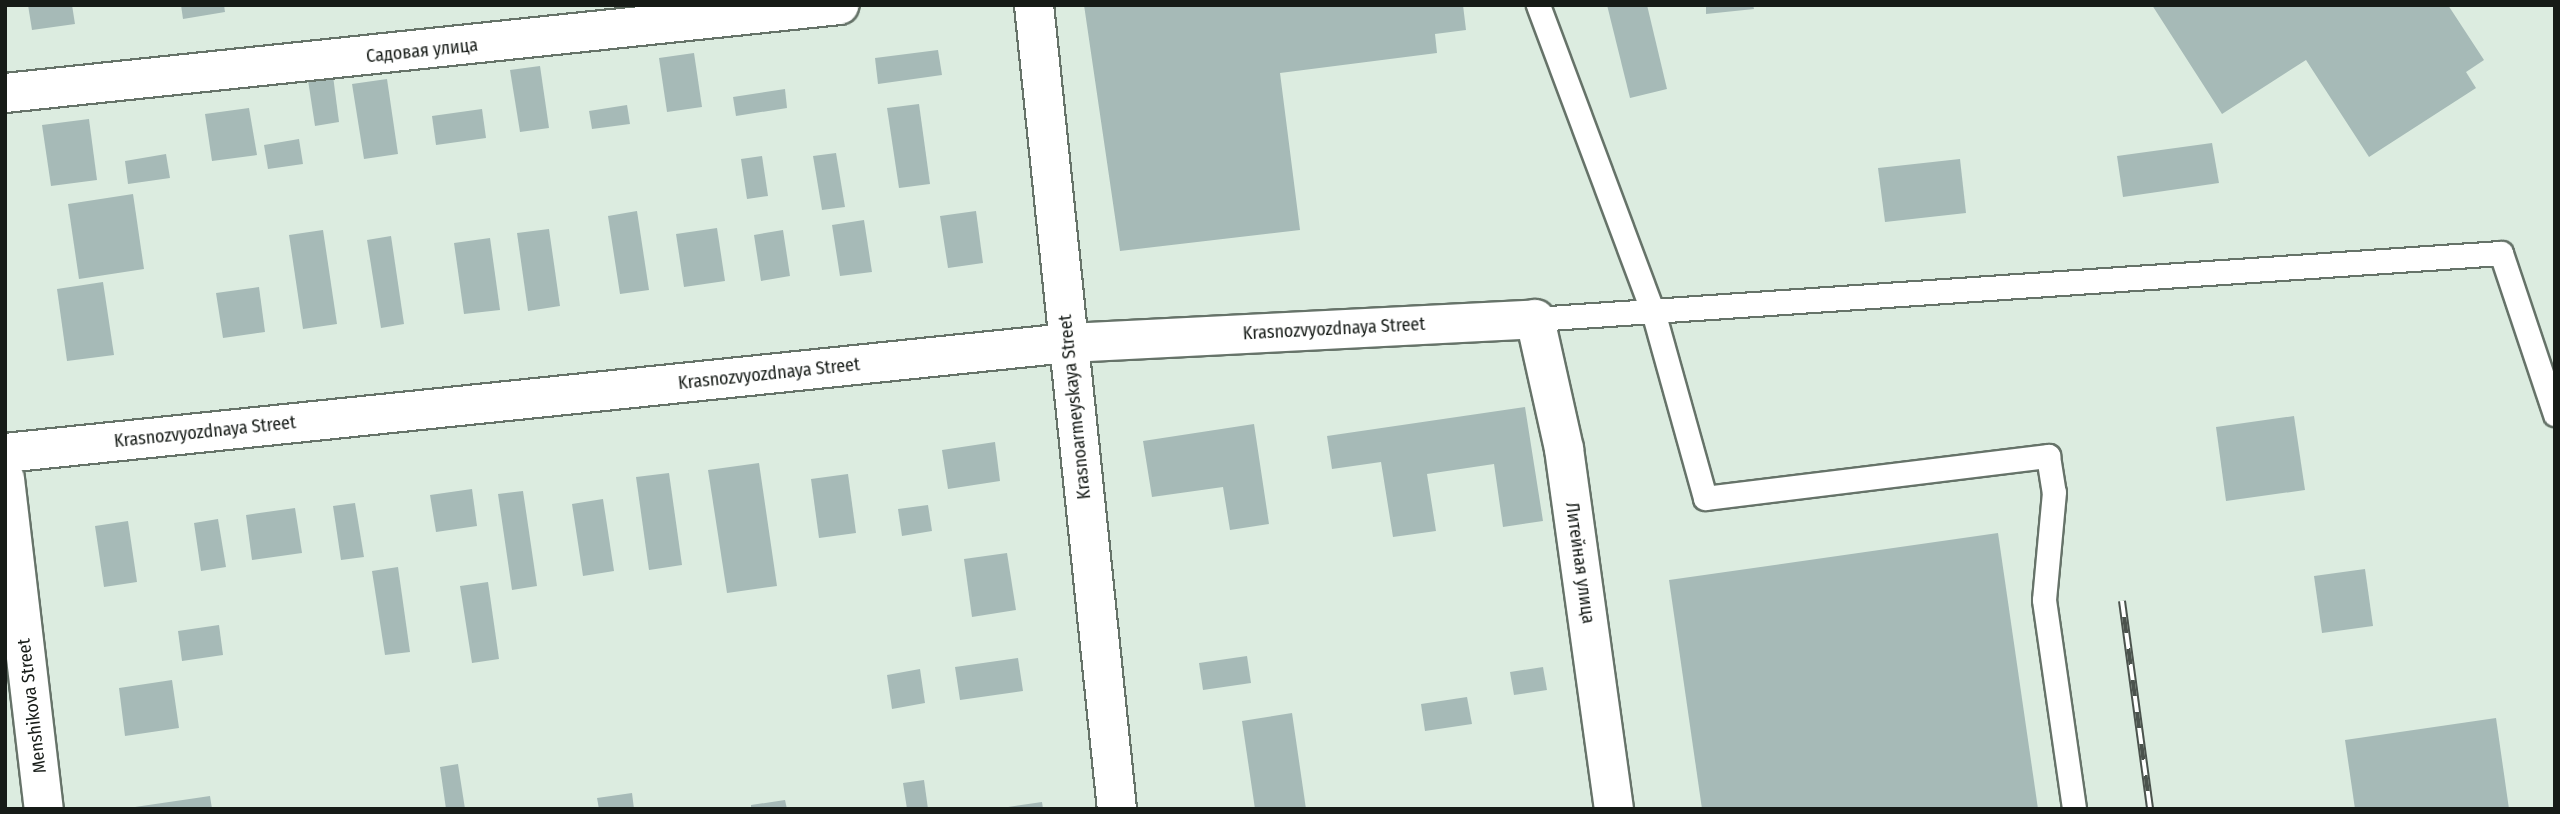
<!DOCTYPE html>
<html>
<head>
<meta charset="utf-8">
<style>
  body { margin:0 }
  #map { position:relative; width:2560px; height:814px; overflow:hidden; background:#dcece0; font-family:"Fira Sans Condensed",sans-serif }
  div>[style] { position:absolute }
  .building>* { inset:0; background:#a6bab7 }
  .roads { filter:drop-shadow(2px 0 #667369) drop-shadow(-2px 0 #667369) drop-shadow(0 2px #667369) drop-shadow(0 -2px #667369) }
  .lane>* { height:23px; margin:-11.5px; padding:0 11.5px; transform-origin:11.5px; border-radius:11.5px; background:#fff }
  .street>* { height:38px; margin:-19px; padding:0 19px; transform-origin:19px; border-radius:19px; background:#fff }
  .secondary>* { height:38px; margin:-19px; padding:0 19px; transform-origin:19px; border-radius:19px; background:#fff }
  .rail>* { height:8px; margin-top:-4px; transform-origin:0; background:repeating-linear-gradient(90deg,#fff 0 16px,#4b534d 0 32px); box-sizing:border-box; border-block:2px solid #4b534d }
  span { translate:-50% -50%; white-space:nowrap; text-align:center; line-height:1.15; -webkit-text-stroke:6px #fff; paint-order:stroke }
  .street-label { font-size:18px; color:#161b17 }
  .frame { position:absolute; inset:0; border:7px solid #161b17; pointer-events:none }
</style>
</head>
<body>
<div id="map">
  <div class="building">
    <div style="clip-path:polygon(28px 5px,72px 5px,75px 24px,32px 30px)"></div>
    <div style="clip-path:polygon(181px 5px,224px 5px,225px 12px,183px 19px)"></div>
    <div style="clip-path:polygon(1084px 5px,1463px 5px,1466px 30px,1435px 34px,1437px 53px,1280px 73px,1300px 230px,1120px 251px)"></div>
    <div style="clip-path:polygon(1607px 5px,1647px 5px,1667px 89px,1630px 98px)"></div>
    <div style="clip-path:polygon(1706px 5px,1753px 5px,1754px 9px,1706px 14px)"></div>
    <div style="clip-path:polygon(2152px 5px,2448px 5px,2484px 60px,2466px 72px,2476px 88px,2369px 157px,2306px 60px,2222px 114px)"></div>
    <div style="clip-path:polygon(938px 50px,942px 75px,878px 84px,875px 58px)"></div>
    <div style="clip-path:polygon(694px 53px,702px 107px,667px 112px,659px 58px)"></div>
    <div style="clip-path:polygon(540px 66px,549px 128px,520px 132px,510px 70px)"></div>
    <div style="clip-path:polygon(333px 76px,339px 122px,315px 126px,308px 80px)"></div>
    <div style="clip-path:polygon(387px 79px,398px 154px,364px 159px,352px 84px)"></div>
    <div style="clip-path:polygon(785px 89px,787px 108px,736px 116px,733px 97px)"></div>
    <div style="clip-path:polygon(919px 104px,930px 184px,899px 188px,887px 108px)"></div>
    <div style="clip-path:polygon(627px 105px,630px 124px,592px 129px,589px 111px)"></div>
    <div style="clip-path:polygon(249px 108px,257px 155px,212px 161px,205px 114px)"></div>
    <div style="clip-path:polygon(482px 109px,486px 138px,436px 145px,432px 116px)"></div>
    <div style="clip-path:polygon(89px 119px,97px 180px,51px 186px,42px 125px)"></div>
    <div style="clip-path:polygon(299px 139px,303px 164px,268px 169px,264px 145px)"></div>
    <div style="clip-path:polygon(2212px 143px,2219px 183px,2123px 197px,2117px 156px)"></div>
    <div style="clip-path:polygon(836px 153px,845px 207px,822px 210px,813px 156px)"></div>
    <div style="clip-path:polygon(166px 154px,170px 178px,128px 184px,125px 161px)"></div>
    <div style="clip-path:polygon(762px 156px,768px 196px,747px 199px,741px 159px)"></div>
    <div style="clip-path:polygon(1960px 159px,1966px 213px,1885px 222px,1878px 168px)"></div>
    <div style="clip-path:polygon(133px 194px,144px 269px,79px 279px,68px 204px)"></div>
    <div style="clip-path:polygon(637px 211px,649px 290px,620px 294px,608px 216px)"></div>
    <div style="clip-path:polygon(976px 211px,983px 263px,948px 268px,940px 216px)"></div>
    <div style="clip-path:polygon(864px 220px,872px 272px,840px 276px,832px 225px)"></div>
    <div style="clip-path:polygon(717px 228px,725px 281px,684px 287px,676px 234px)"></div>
    <div style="clip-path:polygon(549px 229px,560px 306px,528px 311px,517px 233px)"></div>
    <div style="clip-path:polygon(323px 230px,337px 324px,303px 329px,289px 235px)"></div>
    <div style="clip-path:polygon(783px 230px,790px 276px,761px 281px,754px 235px)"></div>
    <div style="clip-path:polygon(391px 236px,404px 324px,381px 328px,367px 240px)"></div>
    <div style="clip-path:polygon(490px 238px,500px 310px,464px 314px,454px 243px)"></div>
    <div style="clip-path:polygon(103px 282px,114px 355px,67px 361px,57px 289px)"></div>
    <div style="clip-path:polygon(259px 287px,265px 332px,223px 338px,216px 293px)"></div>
    <div style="clip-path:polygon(1525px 407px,1543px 521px,1503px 527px,1494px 464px,1427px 474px,1436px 531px,1393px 537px,1381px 462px,1332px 469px,1327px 436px)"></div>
    <div style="clip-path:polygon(2294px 416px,2305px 490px,2226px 501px,2216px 427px)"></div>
    <div style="clip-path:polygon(1254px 424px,1269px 524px,1230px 530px,1223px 487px,1152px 497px,1143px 441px)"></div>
    <div style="clip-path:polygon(995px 442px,1000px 481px,948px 489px,942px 450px)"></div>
    <div style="clip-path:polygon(759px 463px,777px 586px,727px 593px,708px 470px)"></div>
    <div style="clip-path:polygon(669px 473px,682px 565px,649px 570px,636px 477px)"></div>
    <div style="clip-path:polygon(848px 474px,856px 533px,819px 538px,811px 479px)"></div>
    <div style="clip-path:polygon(472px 489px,477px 526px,436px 532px,430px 495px)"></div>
    <div style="clip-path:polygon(523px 491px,537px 586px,512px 590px,498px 494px)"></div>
    <div style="clip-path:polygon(603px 499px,614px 571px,583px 576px,572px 504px)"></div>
    <div style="clip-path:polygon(355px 503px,364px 557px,341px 560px,333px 506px)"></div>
    <div style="clip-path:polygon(928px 505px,932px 531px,902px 536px,898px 509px)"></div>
    <div style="clip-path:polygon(295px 508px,302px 553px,252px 560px,246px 515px)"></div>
    <div style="clip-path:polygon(218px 519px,226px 567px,201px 571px,194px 523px)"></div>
    <div style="clip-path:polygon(128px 521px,137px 582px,104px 587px,95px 526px)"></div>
    <div style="clip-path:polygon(1998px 533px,2038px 809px,1702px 809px,1669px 580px)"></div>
    <div style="clip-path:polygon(1007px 553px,1016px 610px,972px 617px,964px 559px)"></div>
    <div style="clip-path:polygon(398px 567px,410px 652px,385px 655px,372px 571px)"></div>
    <div style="clip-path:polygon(2365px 569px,2373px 626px,2322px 633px,2314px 576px)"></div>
    <div style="clip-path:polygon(488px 582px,499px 659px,472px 663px,460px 586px)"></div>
    <div style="clip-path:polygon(219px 625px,223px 655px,182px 661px,178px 631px)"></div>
    <div style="clip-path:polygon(1247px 656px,1251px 683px,1203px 690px,1199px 663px)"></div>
    <div style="clip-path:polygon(1018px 658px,1023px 691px,960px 700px,955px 667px)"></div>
    <div style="clip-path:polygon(1543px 667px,1547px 690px,1514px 695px,1510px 672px)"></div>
    <div style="clip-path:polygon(920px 669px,925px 703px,892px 709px,887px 675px)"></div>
    <div style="clip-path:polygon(172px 680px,179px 728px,125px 736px,119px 688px)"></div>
    <div style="clip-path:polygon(1467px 697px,1472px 724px,1425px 731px,1421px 704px)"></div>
    <div style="clip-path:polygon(1292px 713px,1306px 809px,1255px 809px,1242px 721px)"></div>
    <div style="clip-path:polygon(2496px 718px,2509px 809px,2355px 809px,2345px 740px)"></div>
    <div style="clip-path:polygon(458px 764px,465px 809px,446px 809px,440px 767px)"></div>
    <div style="clip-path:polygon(924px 780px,928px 809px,907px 809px,903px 783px)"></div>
    <div style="clip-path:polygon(632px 793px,634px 809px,599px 809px,597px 798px)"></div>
    <div style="clip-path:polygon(210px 796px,212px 809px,135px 809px,135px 807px)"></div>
    <div style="clip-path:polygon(785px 800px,787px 809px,751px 809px,751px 805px)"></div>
    <div style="clip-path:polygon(1042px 802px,1043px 809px,1008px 809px,1008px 807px)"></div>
  </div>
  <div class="roads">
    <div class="lane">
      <div style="left:1538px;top:5px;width:331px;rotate:69.5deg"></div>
      <div style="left:1654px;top:315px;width:190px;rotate:74.4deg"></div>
      <div style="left:1705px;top:498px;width:346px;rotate:-7deg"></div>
      <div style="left:2048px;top:456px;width:36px;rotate:81deg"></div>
      <div style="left:2054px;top:492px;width:108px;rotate:95.3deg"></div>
      <div style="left:2044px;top:600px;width:211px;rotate:81.8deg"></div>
      <div style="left:1535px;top:319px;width:968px;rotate:-3.91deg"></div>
      <div style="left:2501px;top:253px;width:170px;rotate:71.5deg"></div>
    </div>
    <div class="street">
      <div style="left:1034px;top:5px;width:808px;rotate:84.11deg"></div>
      <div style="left:5px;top:93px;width:839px;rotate:-6.02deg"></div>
      <div style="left:5px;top:453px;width:1069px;rotate:-5.91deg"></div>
      <div style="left:1068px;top:343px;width:468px;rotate:-2.9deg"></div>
      <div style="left:1535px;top:319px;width:133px;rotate:77.4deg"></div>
      <div style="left:1564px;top:449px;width:363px;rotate:82.1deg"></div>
    </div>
    <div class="secondary">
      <div style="left:5px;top:479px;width:332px;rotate:83.3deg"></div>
    </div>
  </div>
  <div class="rail">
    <div style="left:2122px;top:601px;width:210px;rotate:82.3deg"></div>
  </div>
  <div class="street-label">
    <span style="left:422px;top:51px;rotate:-6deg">Садовая улица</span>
    <span style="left:1334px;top:329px;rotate:-3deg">Krasnozvyozdnaya Street</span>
    <span style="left:769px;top:374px;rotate:-6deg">Krasnozvyozdnaya Street</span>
    <span style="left:1075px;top:407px;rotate:-96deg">Krasnoarmeyskaya Street</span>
    <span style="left:205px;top:432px;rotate:-6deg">Krasnozvyozdnaya Street</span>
    <span style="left:1580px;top:563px;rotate:82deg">Литейная улица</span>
    <span style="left:32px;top:706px;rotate:-97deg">Menshikova Street</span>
  </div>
  <div class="frame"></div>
</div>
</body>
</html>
